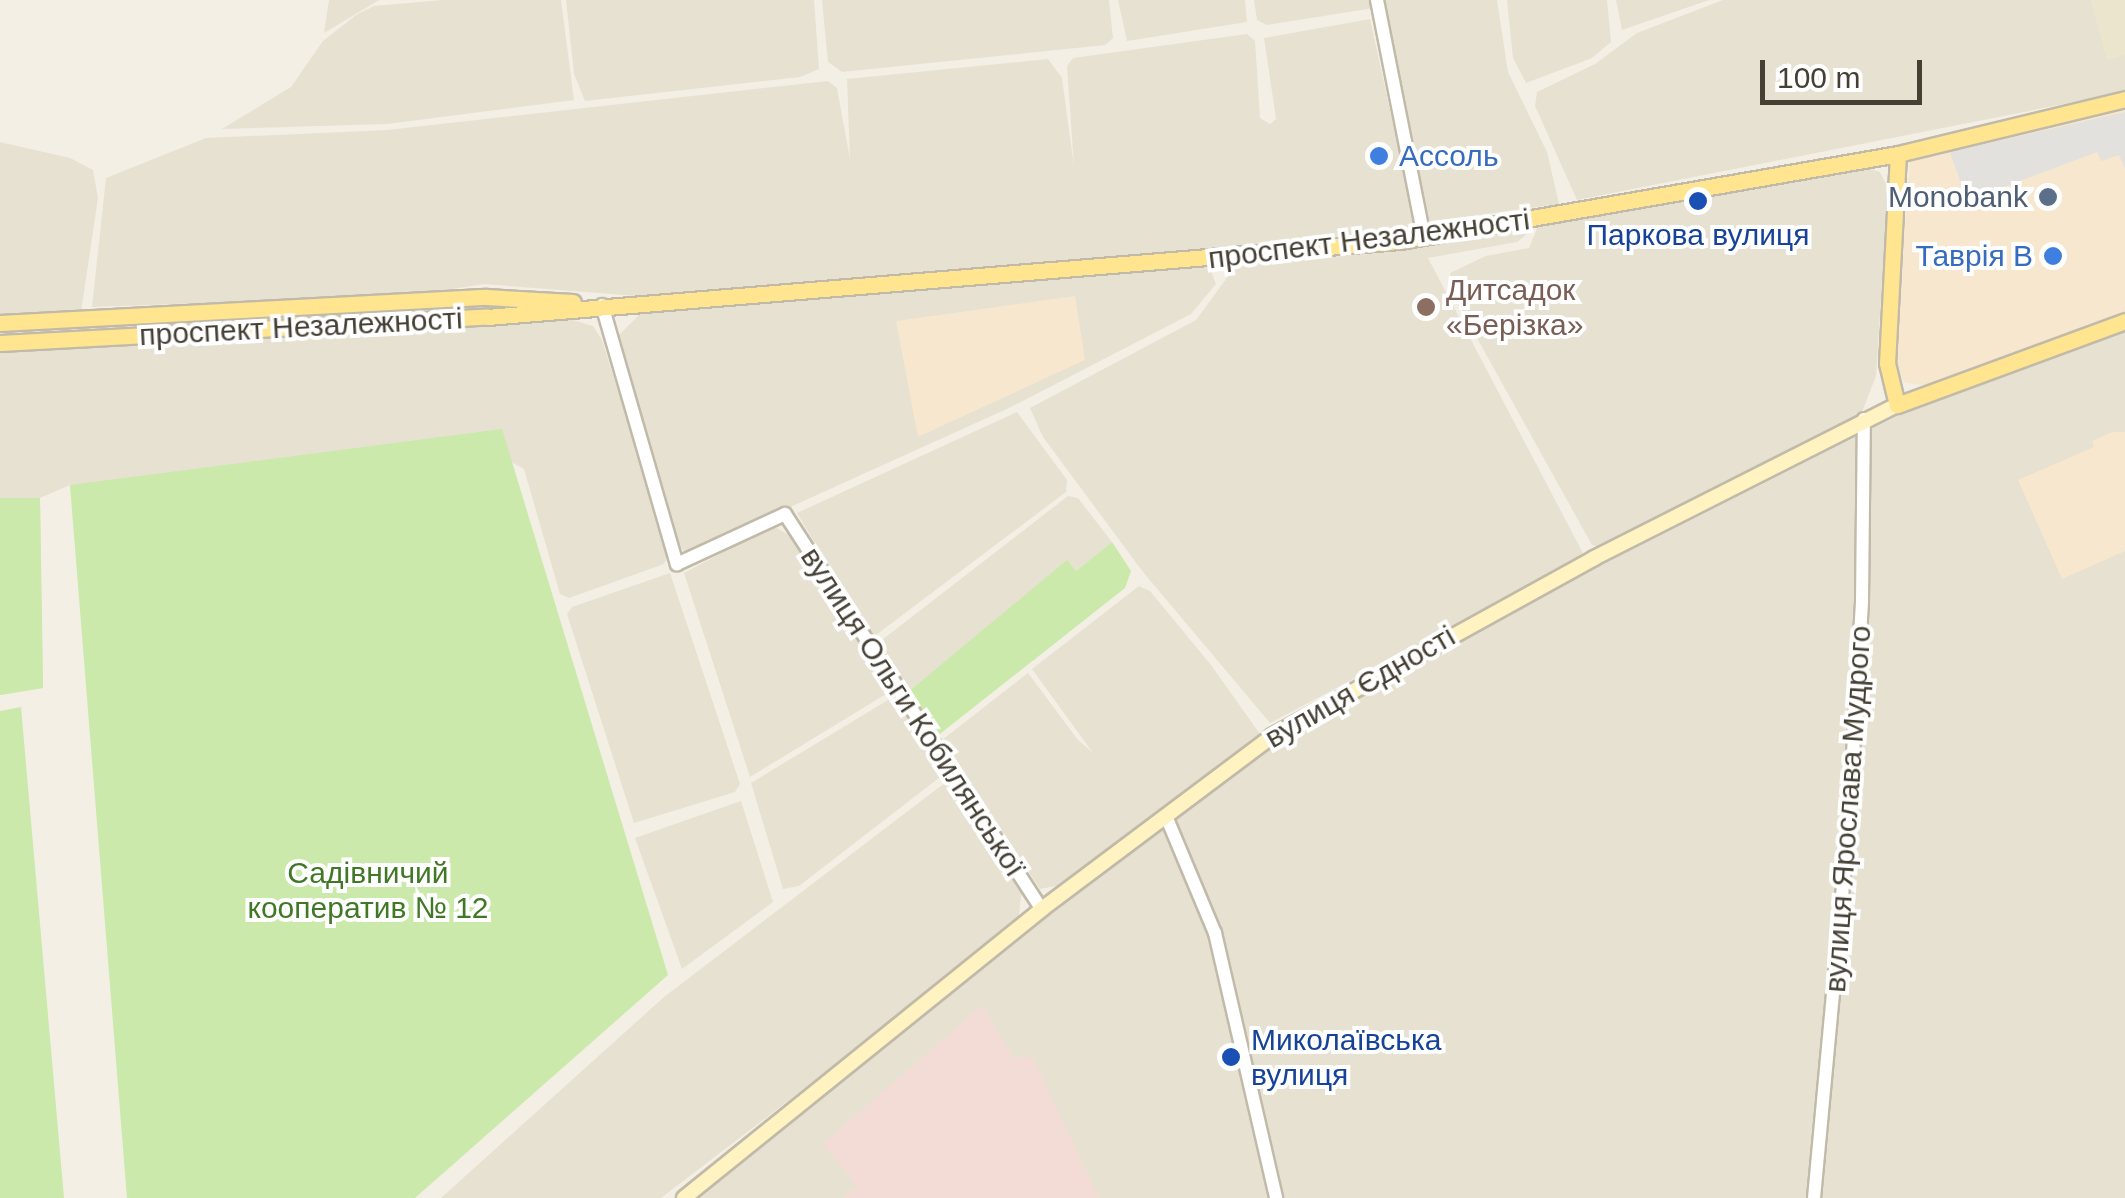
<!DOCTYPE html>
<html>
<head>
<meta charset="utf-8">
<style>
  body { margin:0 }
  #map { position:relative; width:2125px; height:1198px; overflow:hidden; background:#f3efe4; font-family:Helvetica,sans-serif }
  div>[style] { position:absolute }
  .residential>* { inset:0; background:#e7e1d2 }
  .commercial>* { inset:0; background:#f6e7ce }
  .education>* { inset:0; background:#ece5cd }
  .medical>* { inset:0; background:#f4dcd6 }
  .green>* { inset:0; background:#cae9ab }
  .parking>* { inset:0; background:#e3e1dd }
  .roads { filter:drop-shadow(2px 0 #c1baa9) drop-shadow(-2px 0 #c1baa9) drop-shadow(0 2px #c1baa9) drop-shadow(0 -2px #c1baa9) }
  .tertiary>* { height:12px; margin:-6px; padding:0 6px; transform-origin:6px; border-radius:6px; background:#fff }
  .secondary>* { height:14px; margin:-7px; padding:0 7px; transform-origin:7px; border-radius:7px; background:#fff3c1 }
  .primary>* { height:15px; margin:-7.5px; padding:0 7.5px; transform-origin:7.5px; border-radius:7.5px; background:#ffe590 }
  .dots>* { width:28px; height:28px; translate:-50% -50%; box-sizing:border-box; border:5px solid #fff; border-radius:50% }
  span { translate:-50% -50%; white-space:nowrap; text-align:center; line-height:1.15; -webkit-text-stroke:8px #fff; paint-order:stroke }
  .shop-label { font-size:30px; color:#366cbe }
  .left { translate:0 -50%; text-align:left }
  .right { translate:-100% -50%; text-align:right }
  .service-label { font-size:30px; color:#4e5e75 }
  .transit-label { font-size:30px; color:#164399 }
  .street-label { font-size:30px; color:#453f34 }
  .education-label { font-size:30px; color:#785e54 }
  .park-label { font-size:30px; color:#417826 }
  .scale { position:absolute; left:1760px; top:60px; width:162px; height:45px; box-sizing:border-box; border:5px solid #453f34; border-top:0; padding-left:12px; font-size:30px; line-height:35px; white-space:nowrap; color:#453f34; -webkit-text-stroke:8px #fff; paint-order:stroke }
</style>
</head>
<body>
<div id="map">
  <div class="residential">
    <div style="clip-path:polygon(329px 0,379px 0,324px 33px)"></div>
    <div style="clip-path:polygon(442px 0,561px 0,574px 100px,387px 124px,222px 129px,291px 87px,323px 41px,356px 15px,374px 6px)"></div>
    <div style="clip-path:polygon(566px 0,814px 0,819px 69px,800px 77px,585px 101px,574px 74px)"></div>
    <div style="clip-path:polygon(822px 0,1109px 0,1113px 38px,1105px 45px,842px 72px,828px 62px)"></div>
    <div style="clip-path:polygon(1118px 0,1245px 0,1247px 22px,1127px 41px)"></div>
    <div style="clip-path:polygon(1254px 0,1373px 0,1374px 8px,1267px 25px,1257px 20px)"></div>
    <div style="clip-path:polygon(1381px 0,1497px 0,1508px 72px,1547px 152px,1559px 204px,1429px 222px)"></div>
    <div style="clip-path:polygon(1507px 0,1607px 0,1611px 42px,1592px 58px,1526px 83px,1513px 58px)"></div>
    <div style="clip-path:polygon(1616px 0,1709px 0,1622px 30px)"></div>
    <div style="clip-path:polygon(1723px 0,2125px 0,2125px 92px,1577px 200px,1535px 106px,1537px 92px,1595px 64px,1637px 33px)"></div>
    <div style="clip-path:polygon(1370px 19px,1414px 220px,1404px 232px,1232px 253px,650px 297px,484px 284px,414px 295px,92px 307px,106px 178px,206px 138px,387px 130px,828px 81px,837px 88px,850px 159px,847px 79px,1048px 59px,1062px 78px,1074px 167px,1067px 66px,1073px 58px,1247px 34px,1255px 41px,1260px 118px,1270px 124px,1276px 119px,1264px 38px)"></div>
    <div style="clip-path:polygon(0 142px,70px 158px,93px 170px,98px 198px,81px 312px,0 317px)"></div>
    <div style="clip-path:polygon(1859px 165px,1880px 172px,1888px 188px,1876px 376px,1862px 412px,1606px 548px,1592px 545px,1458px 304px,1450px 273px,1486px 256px,1529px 248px,1538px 226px,1584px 213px)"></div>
    <div style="clip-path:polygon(1522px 229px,1526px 235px,1517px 242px,1428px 258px,1585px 557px,1270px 723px,1143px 572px,1043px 437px,1030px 408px,1196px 320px,1237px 264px)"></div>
    <div style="clip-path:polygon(1209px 266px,1216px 284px,1191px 314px,1009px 408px,693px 551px,684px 551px,674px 538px,615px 339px,641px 313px)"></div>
    <div style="clip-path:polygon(570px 319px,593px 326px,602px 340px,669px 553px,664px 564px,569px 598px,560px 594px,524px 469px,511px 462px,70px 485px,40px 498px,43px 688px,0 695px,0 350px)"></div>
    <div style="clip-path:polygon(2125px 328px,2125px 1198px,691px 1198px,1170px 817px,1280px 740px,1594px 569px,1933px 398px)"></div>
    <div style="clip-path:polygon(1017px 412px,1067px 480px,1066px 492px,872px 638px,797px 513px)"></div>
    <div style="clip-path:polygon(1068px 496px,1078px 498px,1112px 542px,1076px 571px,1067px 561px,907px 693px,878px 643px)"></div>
    <div style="clip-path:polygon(765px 530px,777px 528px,793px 538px,891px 691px,750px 777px,684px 573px)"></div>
    <div style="clip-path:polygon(670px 573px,740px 784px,735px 792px,634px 823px,567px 614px,572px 607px)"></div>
    <div style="clip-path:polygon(1139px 586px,1150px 591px,1211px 665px,1260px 734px,1061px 885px,1040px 889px,942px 740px,1028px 673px,1078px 740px,1093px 753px,1032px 669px)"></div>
    <div style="clip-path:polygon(893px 697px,944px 774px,799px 886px,783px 889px,751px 783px)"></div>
    <div style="clip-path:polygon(946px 782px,953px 782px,1022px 888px,1018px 925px,661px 1198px,441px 1198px,664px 997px)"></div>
    <div style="clip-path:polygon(741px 801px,773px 902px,682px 969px,635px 838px)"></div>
  </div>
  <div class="commercial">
    <div style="clip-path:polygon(2125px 107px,2125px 314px,1930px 387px,1904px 382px,1894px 357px,1910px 162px,1927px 150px)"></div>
    <div style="clip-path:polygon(1075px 296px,1085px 360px,918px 437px,896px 321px)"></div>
    <div style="clip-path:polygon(2112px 432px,2125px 432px,2125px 551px,2062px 579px,2018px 480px,2094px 447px,2092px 441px)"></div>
  </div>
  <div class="education">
    <div style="clip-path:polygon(2091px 0,2125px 0,2125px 55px,2107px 60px)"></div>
  </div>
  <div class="medical">
    <div style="clip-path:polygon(982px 1005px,1013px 1057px,1033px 1058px,1099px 1198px,843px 1198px,857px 1186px,823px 1144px)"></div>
  </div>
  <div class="green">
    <div style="clip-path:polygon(502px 429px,668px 975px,415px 1198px,127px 1198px,70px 485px)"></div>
    <div style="clip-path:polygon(0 498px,40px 498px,43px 688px,0 695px)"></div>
    <div style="clip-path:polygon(1112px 542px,1131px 571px,1125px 588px,936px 737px,907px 693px,1067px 560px,1076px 571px)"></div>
    <div style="clip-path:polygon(21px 707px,64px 1198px,0 1198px,0 711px)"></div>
  </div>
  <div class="parking">
    <div style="clip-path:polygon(2125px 112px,2125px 169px,2119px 155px,2101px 161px,2097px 152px,1967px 201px,1950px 152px)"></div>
  </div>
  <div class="roads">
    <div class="tertiary">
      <div style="left:1377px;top:0;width:242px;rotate:78.8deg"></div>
      <div style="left:602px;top:305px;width:270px;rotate:73.9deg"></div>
      <div style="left:677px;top:564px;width:119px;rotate:-24.8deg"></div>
      <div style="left:785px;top:514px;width:471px;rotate:57deg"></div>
      <div style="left:1166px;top:816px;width:127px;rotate:67.3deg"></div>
      <div style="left:1215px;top:933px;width:272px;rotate:77deg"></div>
      <div style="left:1814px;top:1198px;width:379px;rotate:-84.7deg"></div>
      <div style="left:1849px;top:821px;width:220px;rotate:-86.6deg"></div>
      <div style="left:1862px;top:601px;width:182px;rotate:-89.4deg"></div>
    </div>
    <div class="secondary">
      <div style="left:684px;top:1198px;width:460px;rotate:-38.9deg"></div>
      <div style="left:1042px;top:909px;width:288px;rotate:-36.9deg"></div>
      <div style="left:1272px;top:736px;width:368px;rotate:-28.9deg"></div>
      <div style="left:1594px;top:558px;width:339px;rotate:-26.8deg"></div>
    </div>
    <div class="primary">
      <div style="left:1898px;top:154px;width:209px;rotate:93deg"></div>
      <div style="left:1887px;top:363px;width:43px;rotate:76.6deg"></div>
      <div style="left:1897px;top:405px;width:243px;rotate:-20.2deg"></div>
      <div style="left:0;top:323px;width:487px;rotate:-3.1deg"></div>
      <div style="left:486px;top:297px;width:87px;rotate:3.3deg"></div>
      <div style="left:0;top:343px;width:488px;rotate:-3.1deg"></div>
      <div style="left:487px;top:317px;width:916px;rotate:-4.76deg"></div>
      <div style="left:1400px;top:241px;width:506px;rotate:-9.91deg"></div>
      <div style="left:1898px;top:154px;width:234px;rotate:-13.6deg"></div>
    </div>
  </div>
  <div class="dots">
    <div style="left:1379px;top:156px;background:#3f7fe0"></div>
    <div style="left:2048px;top:197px;background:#5c6f8a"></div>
    <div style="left:1698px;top:201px;background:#1a4fb4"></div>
    <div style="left:2053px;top:256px;background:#3f7fe0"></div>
    <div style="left:1426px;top:307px;background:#8d6e63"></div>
    <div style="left:1231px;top:1057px;background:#1a4fb4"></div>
  </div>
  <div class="shop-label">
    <span class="left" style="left:1399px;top:156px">Ассоль</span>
    <span class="right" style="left:2033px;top:256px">Таврія В</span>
  </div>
  <div class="service-label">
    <span class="right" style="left:2028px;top:197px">Monobank</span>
  </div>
  <div class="transit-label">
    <span style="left:1698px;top:235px">Паркова вулиця</span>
    <span class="left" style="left:1251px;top:1057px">Миколаївська<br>вулиця</span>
  </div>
  <div class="street-label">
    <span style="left:1369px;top:239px;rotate:-7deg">проспект Незалежності</span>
    <span style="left:301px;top:327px;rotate:-3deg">проспект Незалежності</span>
    <span style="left:1360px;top:687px;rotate:-30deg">вулиця Єдності</span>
    <span style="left:913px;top:712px;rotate:57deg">вулиця Ольги Кобилянської</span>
    <span style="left:1848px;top:809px;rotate:-86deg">вулиця Ярослава Мудрого</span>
  </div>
  <div class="education-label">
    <span class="left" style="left:1446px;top:307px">Дитсадок<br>«Берізка»</span>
  </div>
  <div class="park-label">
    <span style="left:368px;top:890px">Садівничий<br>кооператив № 12</span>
  </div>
  <div class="scale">100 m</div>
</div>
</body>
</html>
